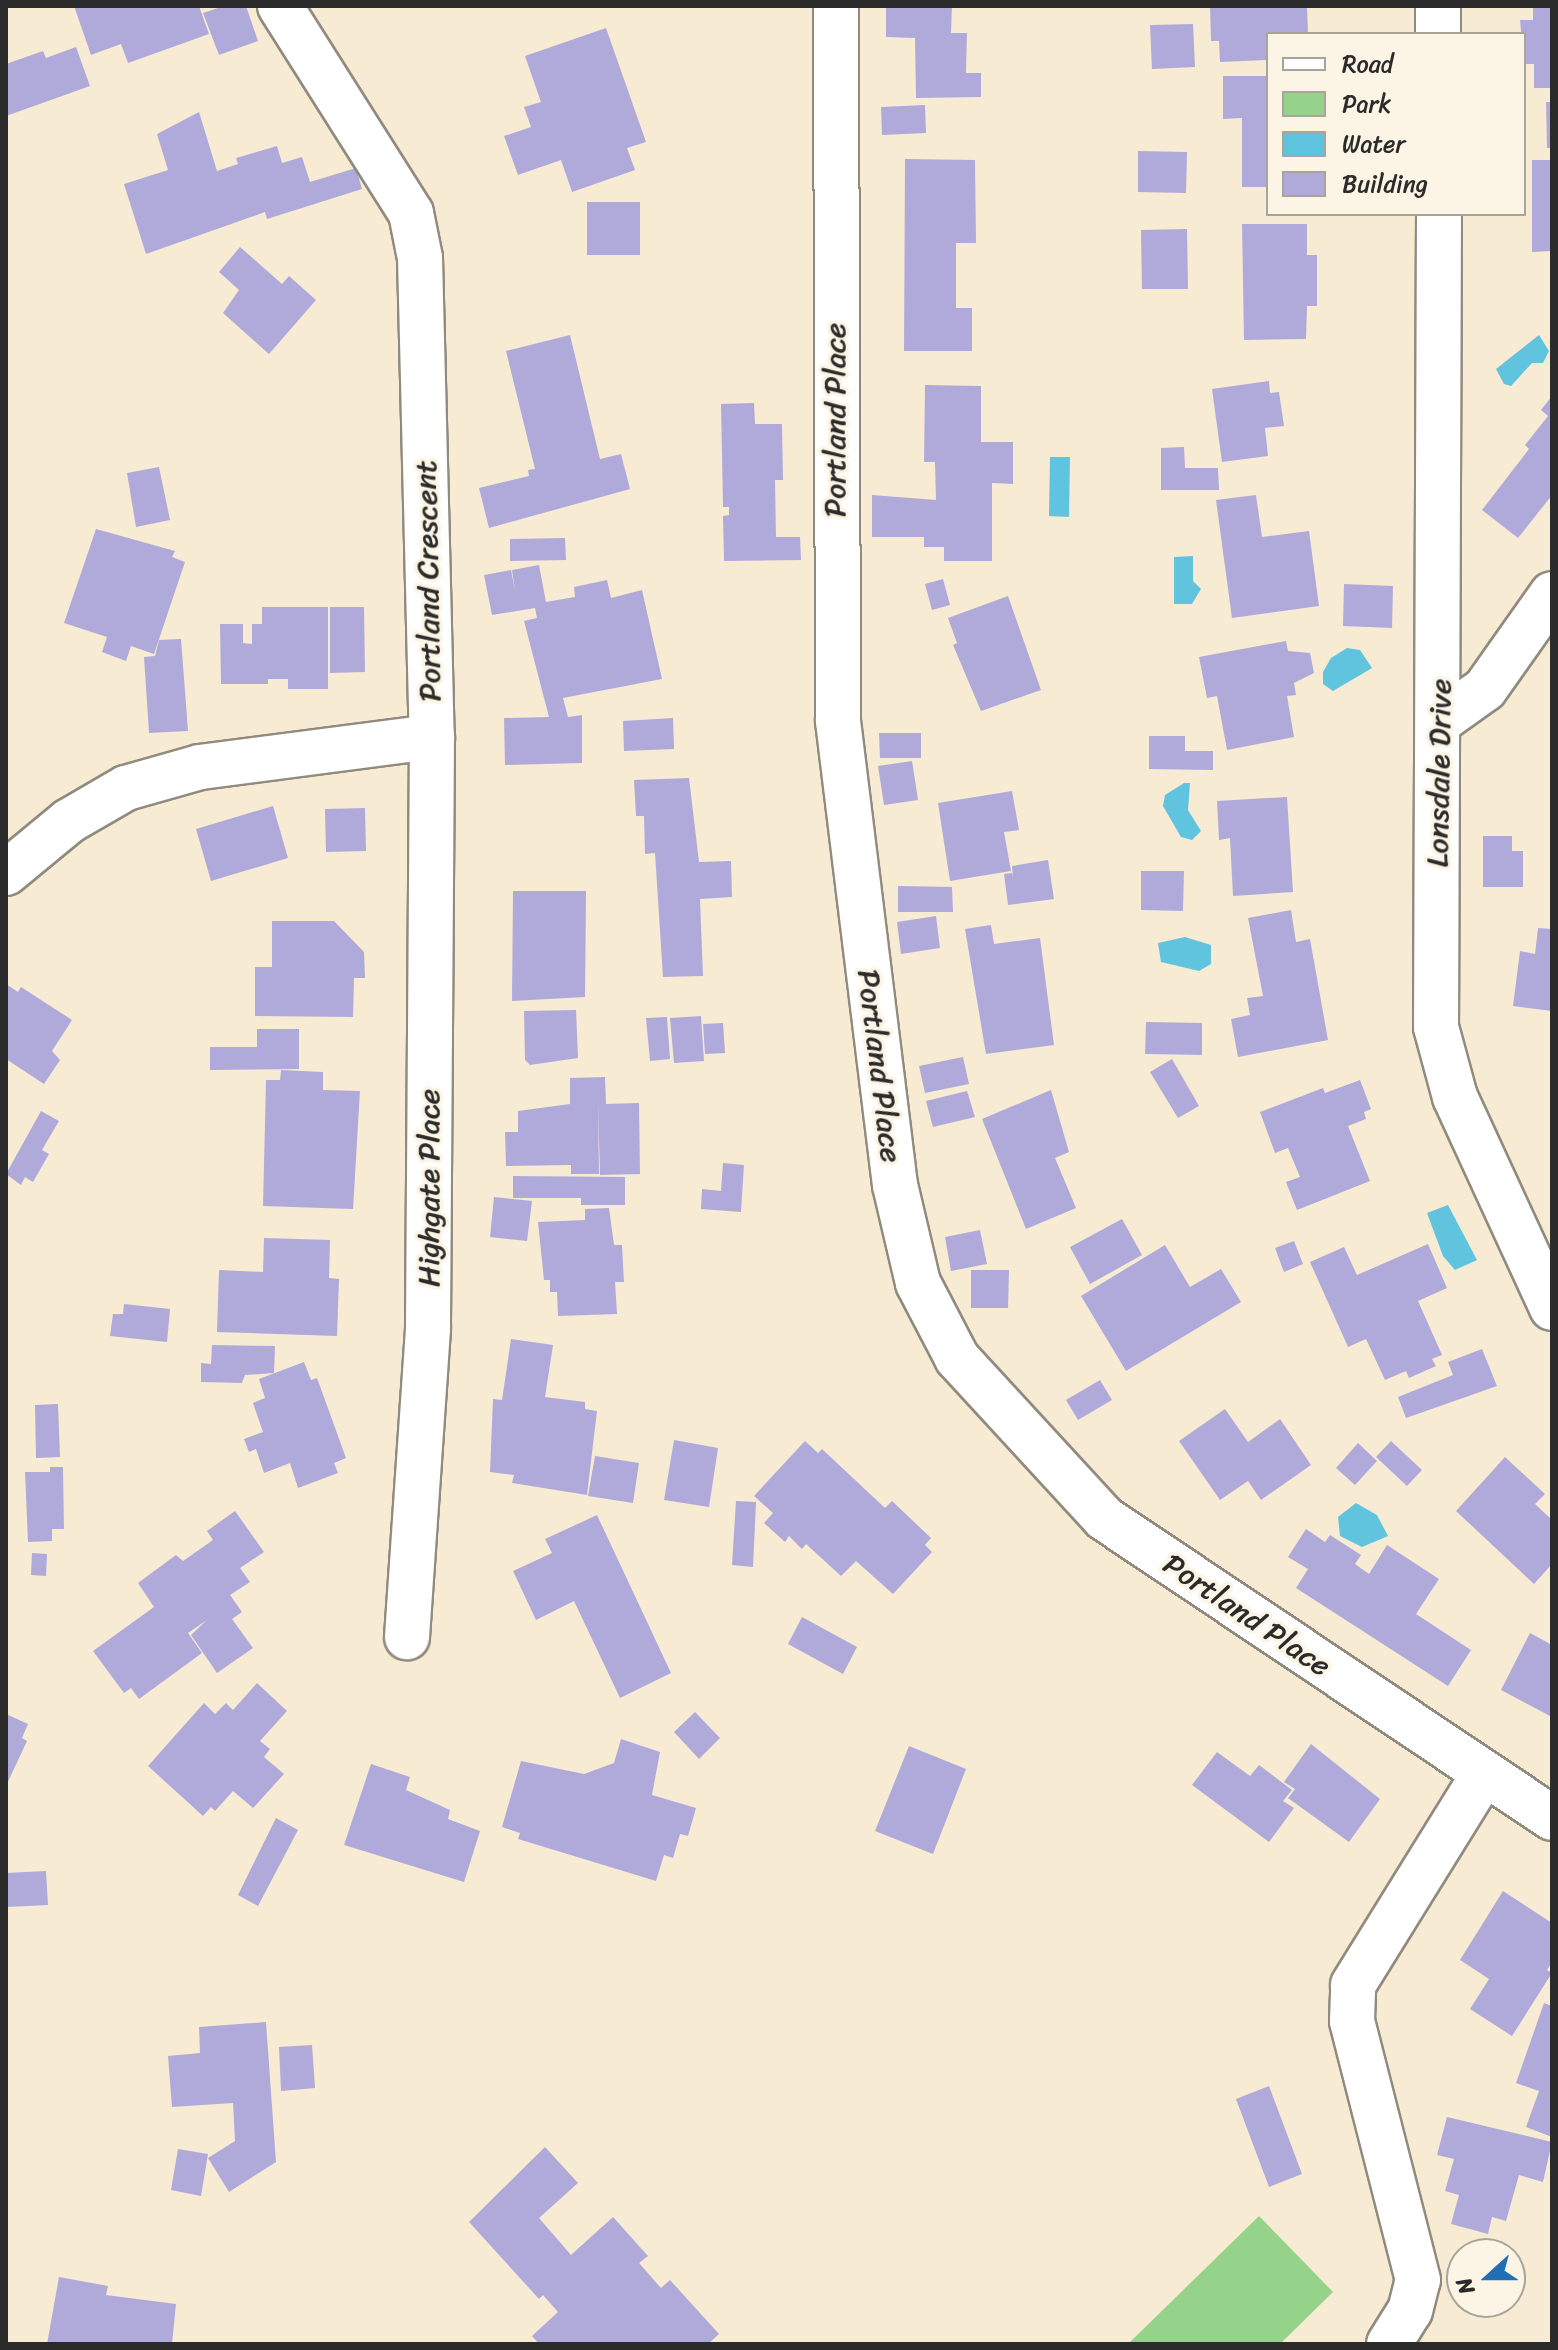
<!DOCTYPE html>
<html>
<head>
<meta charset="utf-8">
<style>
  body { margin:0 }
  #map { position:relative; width:1558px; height:2350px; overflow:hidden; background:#f7ebd3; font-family:Sriracha,sans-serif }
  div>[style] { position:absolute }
  .green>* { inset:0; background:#94d389 }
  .water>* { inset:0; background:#60c4de }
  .building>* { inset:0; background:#b0aadb }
  .roads { filter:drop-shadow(2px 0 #918b7f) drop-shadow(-2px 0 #918b7f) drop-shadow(0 2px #918b7f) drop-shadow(0 -2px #918b7f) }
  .minor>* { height:44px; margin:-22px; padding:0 22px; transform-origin:22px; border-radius:22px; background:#fff }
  span { translate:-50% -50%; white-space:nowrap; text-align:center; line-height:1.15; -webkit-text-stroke:7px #fcf5e5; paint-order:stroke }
  .street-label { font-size:30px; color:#2b2b2b }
  .frame { position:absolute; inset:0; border:8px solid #2b2b2b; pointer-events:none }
  .legend { position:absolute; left:1266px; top:32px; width:260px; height:184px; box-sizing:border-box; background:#fcf5e5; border:2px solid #a8a49b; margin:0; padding:10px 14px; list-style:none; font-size:24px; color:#2b2b2b }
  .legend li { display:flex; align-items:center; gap:16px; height:40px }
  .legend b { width:40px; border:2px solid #a8a49b }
  .north { position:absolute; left:1446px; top:2238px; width:80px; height:80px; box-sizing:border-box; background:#fcf5e5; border:2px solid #a8a49b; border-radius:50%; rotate:249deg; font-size:22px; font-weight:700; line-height:32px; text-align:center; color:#2b2b2b }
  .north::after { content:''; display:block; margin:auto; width:28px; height:36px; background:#1f6fb2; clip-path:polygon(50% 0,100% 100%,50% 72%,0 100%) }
</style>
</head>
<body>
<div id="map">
  <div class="green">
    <div style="clip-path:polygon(1259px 2216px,1333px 2292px,1280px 2344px,1128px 2344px)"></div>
  </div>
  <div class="water">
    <div style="clip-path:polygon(1539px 335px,1549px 351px,1543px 363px,1532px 363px,1511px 386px,1504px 384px,1496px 369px)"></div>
    <div style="clip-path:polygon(1050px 457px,1070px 457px,1069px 517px,1049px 516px)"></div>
    <div style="clip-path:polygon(1193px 556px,1193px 581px,1201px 589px,1192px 604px,1174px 604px,1174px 557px)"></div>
    <div style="clip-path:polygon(1347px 648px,1360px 650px,1372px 668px,1333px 691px,1323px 684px,1323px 672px,1331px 658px)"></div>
    <div style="clip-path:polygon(1184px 783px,1190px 783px,1188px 810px,1201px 831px,1192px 840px,1181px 837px,1163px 806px,1165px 795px)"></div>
    <div style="clip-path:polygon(1185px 937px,1211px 945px,1211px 964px,1199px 971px,1161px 962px,1158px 943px)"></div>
    <div style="clip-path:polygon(1448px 1205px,1477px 1260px,1455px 1270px,1443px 1256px,1427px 1213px)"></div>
    <div style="clip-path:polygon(1356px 1503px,1377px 1515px,1388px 1536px,1362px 1547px,1340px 1536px,1338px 1517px)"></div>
  </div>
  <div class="building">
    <div style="clip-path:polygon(74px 6px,199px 6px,209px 34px,128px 63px,121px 44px,91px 55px)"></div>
    <div style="clip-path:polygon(224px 6px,246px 6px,258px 41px,219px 55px,203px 13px)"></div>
    <div style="clip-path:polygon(886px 6px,952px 6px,951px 33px,967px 33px,966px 73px,981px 73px,981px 97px,916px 98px,915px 38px,886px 37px)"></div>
    <div style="clip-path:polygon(1210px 6px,1307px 6px,1308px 34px,1268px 34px,1267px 60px,1220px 62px,1219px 41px,1211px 41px)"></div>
    <div style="clip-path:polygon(1533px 6px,1552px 6px,1552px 88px,1534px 88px,1534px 64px,1524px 64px,1520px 20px,1533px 20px)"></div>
    <div style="clip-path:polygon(1193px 24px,1195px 67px,1152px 69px,1150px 25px)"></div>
    <div style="clip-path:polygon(606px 28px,646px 142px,627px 148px,635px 170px,572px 192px,561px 160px,518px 175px,504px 136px,531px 127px,524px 107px,541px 102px,525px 56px)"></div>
    <div style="clip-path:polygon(76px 47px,90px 86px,6px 116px,6px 64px,43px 51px,46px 58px)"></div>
    <div style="clip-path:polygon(1223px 76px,1268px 76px,1268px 187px,1242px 187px,1242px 118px,1223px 119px)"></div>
    <div style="clip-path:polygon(1546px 102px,1552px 102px,1552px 148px,1547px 148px)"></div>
    <div style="clip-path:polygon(925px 105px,926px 133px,882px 135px,881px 107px)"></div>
    <div style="clip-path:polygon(199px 112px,217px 171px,238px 164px,236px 158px,277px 146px,282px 163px,302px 157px,310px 182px,356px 168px,362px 189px,267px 219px,265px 212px,146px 254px,124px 184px,168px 170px,157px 134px)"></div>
    <div style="clip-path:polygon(1138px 151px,1187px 152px,1186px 193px,1138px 192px)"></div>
    <div style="clip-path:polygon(905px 159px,975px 160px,976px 243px,956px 243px,956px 308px,972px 308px,972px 351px,904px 351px)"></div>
    <div style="clip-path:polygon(1532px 160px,1552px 160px,1552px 251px,1532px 252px)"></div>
    <div style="clip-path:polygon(587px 202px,640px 202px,640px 255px,587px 255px)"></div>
    <div style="clip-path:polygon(1242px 224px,1307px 224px,1307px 255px,1317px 255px,1317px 306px,1307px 306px,1306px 339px,1244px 340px)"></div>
    <div style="clip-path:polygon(1187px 229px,1188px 289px,1142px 289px,1141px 230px)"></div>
    <div style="clip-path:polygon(240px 247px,282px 284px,289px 276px,316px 300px,269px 354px,223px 313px,239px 290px,219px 272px)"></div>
    <div style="clip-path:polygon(570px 335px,600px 459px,621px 454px,630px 489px,489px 528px,479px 488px,529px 476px,528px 470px,535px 469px,506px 351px)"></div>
    <div style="clip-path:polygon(1269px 381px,1270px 393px,1279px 392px,1284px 426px,1265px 428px,1268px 456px,1222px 462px,1212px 389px)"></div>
    <div style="clip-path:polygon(925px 385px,981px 386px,981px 442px,1013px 442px,1013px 484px,992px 483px,992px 561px,944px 561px,944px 547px,924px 547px,924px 537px,872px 537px,872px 495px,936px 500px,935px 462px,924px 462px)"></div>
    <div style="clip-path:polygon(1552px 396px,1552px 495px,1518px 538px,1482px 510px,1529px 449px,1525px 445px,1548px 416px,1541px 410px)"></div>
    <div style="clip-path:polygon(754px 403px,755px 424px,782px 424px,783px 480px,775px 480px,776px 537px,800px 537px,801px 560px,724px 561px,723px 516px,729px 515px,729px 507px,723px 507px,721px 404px)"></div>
    <div style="clip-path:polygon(1184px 447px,1185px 468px,1218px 468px,1219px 490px,1161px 490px,1161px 448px)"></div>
    <div style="clip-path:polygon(159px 467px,170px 520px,136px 527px,127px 473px)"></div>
    <div style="clip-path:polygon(1256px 495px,1262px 537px,1309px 531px,1319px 606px,1232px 618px,1216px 500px)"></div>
    <div style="clip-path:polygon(96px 529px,175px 551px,172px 557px,185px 562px,154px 654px,131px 646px,126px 661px,102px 652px,107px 637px,64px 623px)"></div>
    <div style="clip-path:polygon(565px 538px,566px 560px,510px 561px,510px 539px)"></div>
    <div style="clip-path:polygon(539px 565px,546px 602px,575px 597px,574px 587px,607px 580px,611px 598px,642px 590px,662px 679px,563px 698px,568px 717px,582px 715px,582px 763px,505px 765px,504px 718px,549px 717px,524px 621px,537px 618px,535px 608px,492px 615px,484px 575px,511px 570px,515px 591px,512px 570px)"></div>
    <div style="clip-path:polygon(943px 579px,950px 605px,932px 610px,925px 584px)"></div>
    <div style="clip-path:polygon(1344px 584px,1393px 586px,1392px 628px,1343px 626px)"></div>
    <div style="clip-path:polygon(1008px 596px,1041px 690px,981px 711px,953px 645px,957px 643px,948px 618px)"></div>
    <div style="clip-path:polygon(262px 607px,328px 607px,328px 689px,288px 689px,288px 679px,268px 679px,268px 684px,221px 684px,220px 624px,243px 624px,243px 643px,252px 644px,252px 624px,262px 624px)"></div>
    <div style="clip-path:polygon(330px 607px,364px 607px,365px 672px,330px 673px)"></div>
    <div style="clip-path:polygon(181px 639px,188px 731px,149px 733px,144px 657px,155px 656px,159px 640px)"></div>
    <div style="clip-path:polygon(1286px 641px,1288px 651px,1310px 653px,1314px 673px,1294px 683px,1296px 695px,1287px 696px,1294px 737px,1227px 750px,1217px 696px,1207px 698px,1199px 657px)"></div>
    <div style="clip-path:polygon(673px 718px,674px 749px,624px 751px,623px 721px)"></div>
    <div style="clip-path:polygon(879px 733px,921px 733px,921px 758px,880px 758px)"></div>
    <div style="clip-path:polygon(1149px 736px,1185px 736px,1185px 751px,1213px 751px,1213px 770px,1149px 769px)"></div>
    <div style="clip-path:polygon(912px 761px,918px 800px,884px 805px,878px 766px)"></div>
    <div style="clip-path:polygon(689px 778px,699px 862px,731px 861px,732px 897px,700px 899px,703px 976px,663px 977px,655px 853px,645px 854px,644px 816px,636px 816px,634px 780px)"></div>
    <div style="clip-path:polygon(1012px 791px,1019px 830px,1004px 832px,1011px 871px,950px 881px,938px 803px)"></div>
    <div style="clip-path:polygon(1287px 797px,1293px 892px,1233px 896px,1230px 838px,1219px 840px,1217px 801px)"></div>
    <div style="clip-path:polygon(273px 806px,288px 858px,211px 881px,196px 829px)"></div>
    <div style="clip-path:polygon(365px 808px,366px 851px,326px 852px,325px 809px)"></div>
    <div style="clip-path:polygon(1483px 836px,1512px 836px,1512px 851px,1523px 851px,1523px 887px,1483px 887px)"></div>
    <div style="clip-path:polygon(1048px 860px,1054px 899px,1008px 905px,1004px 874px,1012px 873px,1013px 878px,1012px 866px)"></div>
    <div style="clip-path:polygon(1141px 871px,1184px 871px,1183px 911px,1141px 910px)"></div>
    <div style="clip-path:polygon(898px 886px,952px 887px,953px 912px,898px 912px)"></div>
    <div style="clip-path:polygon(513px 891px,586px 891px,585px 997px,512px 1001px)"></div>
    <div style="clip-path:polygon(1291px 910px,1296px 942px,1310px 939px,1328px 1040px,1238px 1057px,1231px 1019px,1250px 1015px,1247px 998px,1263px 996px,1248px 918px)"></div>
    <div style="clip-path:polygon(936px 916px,940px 948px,901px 954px,897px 922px)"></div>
    <div style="clip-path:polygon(272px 921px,334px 921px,364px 952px,365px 978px,354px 978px,353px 1017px,255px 1016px,255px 967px,272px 967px)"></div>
    <div style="clip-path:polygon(991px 925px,994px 944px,1040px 938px,1054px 1045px,986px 1054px,965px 929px)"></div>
    <div style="clip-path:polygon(1538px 928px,1552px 929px,1552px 1011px,1513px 1006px,1520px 951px,1535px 954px)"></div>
    <div style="clip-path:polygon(6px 984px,18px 992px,21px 987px,72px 1020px,52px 1051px,60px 1060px,44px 1084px,6px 1059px)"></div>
    <div style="clip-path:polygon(576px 1010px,578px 1058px,530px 1065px,525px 1060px,524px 1011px)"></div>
    <div style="clip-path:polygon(701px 1016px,704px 1061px,674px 1063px,670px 1018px)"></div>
    <div style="clip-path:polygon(667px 1017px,670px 1059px,650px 1061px,646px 1018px)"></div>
    <div style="clip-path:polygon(1146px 1022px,1202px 1023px,1202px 1055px,1145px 1054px)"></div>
    <div style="clip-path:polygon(723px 1023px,725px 1053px,705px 1054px,703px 1024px)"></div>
    <div style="clip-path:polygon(257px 1029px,299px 1029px,299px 1069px,210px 1070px,210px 1047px,257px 1047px)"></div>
    <div style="clip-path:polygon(963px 1057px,969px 1084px,925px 1093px,919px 1066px)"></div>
    <div style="clip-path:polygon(1172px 1059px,1199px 1106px,1178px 1118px,1150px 1072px)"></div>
    <div style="clip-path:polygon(281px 1070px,323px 1072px,323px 1090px,360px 1091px,353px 1209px,263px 1206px,266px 1080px,280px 1080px)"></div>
    <div style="clip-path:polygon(605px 1077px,606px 1104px,639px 1103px,640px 1174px,600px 1175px,598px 1103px,599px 1174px,571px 1174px,571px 1165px,506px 1166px,505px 1132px,518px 1132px,518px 1111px,570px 1104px,570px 1078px)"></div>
    <div style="clip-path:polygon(1360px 1080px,1371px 1109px,1364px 1112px,1366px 1119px,1348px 1126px,1370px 1181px,1297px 1210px,1286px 1182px,1300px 1177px,1288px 1148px,1275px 1153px,1260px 1112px,1323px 1088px,1325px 1093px)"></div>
    <div style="clip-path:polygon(1051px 1090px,1069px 1152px,1055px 1158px,1076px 1208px,1026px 1229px,982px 1119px)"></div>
    <div style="clip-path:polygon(967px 1091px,975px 1117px,933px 1127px,926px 1101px)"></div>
    <div style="clip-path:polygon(41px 1111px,59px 1121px,42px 1150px,49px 1154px,33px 1182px,25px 1177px,21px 1185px,6px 1174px)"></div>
    <div style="clip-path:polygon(723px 1163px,744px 1165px,741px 1212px,701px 1209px,702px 1189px,721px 1191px)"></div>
    <div style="clip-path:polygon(513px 1176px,625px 1177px,625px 1205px,581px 1205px,581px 1198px,513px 1198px)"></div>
    <div style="clip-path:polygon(494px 1197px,532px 1201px,527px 1241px,490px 1237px)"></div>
    <div style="clip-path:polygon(609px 1208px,614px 1245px,622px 1245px,624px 1282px,615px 1282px,617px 1314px,558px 1316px,557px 1292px,550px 1292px,550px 1280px,544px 1280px,538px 1222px,585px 1220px,585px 1209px)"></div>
    <div style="clip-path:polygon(1122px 1219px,1142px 1255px,1090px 1284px,1070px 1247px)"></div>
    <div style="clip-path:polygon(980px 1230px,987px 1264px,951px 1271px,945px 1237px)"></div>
    <div style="clip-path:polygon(264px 1238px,330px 1240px,329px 1278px,339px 1279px,337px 1336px,217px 1332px,219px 1270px,263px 1272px)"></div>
    <div style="clip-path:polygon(1294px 1241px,1303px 1264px,1284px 1272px,1275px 1248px)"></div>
    <div style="clip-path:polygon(1428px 1244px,1447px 1288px,1418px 1301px,1442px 1355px,1432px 1359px,1436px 1366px,1409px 1378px,1406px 1371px,1385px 1380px,1366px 1339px,1348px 1347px,1310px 1262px,1344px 1247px,1357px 1275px)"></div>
    <div style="clip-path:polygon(1165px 1245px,1190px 1287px,1221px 1269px,1241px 1302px,1126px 1371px,1081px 1296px)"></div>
    <div style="clip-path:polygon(971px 1270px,1009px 1270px,1008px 1308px,971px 1308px)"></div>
    <div style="clip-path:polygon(124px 1304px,170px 1309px,167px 1342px,110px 1336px,113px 1314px,123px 1314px)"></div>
    <div style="clip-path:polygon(511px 1339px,553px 1345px,545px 1397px,585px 1402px,585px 1409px,597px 1411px,587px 1495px,512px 1483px,514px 1475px,490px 1472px,493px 1399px,502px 1400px)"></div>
    <div style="clip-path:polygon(212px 1345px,275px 1346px,274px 1373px,245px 1375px,242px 1383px,201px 1382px,201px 1363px,211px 1364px)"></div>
    <div style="clip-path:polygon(1482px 1349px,1497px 1386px,1406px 1418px,1398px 1397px,1453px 1375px,1448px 1362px)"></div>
    <div style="clip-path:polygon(304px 1362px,311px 1380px,317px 1378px,346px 1458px,334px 1463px,338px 1473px,298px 1488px,290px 1463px,264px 1473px,256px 1449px,249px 1452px,244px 1439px,263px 1432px,253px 1403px,265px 1398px,259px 1379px)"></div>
    <div style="clip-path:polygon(1100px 1380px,1112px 1400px,1078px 1420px,1066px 1400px)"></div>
    <div style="clip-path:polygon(58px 1404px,60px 1457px,36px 1458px,35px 1405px)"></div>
    <div style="clip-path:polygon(1225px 1409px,1248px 1442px,1280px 1419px,1311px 1465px,1261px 1500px,1248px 1481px,1220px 1500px,1179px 1441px)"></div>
    <div style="clip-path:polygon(674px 1440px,718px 1448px,709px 1507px,664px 1500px)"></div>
    <div style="clip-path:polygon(805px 1441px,818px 1453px,822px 1449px,885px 1508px,892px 1501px,931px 1538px,925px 1545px,932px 1552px,893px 1594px,856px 1561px,841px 1576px,806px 1544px,802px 1549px,789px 1536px,785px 1542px,764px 1523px,773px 1513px,754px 1496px)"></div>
    <div style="clip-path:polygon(1391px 1441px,1422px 1470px,1407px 1486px,1376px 1457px)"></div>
    <div style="clip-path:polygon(1358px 1443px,1377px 1461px,1355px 1485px,1336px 1468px)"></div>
    <div style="clip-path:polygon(595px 1456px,639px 1463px,633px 1503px,588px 1496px)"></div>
    <div style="clip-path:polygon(1505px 1457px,1545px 1494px,1535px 1504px,1552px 1520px,1552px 1564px,1534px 1584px,1456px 1511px)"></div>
    <div style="clip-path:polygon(50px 1467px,63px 1467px,64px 1529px,52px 1529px,52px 1541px,28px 1542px,25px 1472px,50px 1472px)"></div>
    <div style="clip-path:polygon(736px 1501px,756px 1502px,753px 1567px,732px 1565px)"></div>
    <div style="clip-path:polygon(235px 1511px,264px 1552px,240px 1568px,250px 1582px,230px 1595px,242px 1612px,232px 1619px,253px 1648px,217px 1673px,191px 1635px,207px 1620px,188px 1633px,202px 1653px,139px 1699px,131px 1688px,124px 1693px,93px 1651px,154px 1607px,138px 1583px,176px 1555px,183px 1561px,213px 1540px,207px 1531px)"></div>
    <div style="clip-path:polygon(597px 1515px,671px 1673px,620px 1698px,574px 1601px,536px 1620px,513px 1571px,552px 1553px,545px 1539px)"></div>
    <div style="clip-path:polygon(1306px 1529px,1325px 1542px,1330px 1535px,1361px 1555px,1355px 1564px,1369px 1574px,1387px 1545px,1439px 1579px,1416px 1614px,1471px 1650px,1448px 1686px,1296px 1588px,1308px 1569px,1288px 1557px)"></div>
    <div style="clip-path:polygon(32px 1553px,47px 1554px,46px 1576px,31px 1575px)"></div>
    <div style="clip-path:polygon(802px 1617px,857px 1647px,843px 1674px,788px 1644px)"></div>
    <div style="clip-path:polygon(1530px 1633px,1552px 1645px,1552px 1717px,1501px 1690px)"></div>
    <div style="clip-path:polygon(257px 1683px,287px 1711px,260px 1741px,270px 1749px,264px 1757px,284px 1774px,253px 1808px,233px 1791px,215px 1811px,211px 1807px,203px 1816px,148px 1766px,204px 1703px,215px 1714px,226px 1703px,233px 1710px)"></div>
    <div style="clip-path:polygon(695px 1712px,720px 1738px,699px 1759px,674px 1732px)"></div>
    <div style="clip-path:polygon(6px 1714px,28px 1724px,22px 1738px,27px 1741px,6px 1786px)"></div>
    <div style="clip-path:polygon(621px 1739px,660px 1752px,652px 1795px,696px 1808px,688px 1836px,680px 1834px,673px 1858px,664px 1855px,656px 1881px,518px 1839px,520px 1833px,502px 1827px,521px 1761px,584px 1774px,614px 1763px)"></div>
    <div style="clip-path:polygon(1311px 1744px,1380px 1799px,1349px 1842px,1288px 1798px,1295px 1789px,1284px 1782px)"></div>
    <div style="clip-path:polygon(909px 1746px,966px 1769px,933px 1854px,875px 1831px)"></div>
    <div style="clip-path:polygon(1217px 1752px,1250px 1776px,1259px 1765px,1292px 1790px,1283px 1801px,1294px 1808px,1269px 1842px,1192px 1785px)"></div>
    <div style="clip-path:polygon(371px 1764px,410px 1777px,406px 1790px,450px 1810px,448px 1819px,480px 1831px,464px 1882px,344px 1845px)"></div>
    <div style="clip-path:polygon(276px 1818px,298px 1830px,258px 1906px,238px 1895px)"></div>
    <div style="clip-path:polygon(46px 1871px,48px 1905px,6px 1907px,6px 1873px)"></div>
    <div style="clip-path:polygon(1503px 1891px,1552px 1923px,1552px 1962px,1547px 1970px,1552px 1973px,1512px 2036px,1470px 2009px,1489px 1979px,1460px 1960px)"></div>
    <div style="clip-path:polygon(1544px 2003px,1552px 2006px,1552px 2137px,1526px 2127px,1539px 2091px,1516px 2083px)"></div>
    <div style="clip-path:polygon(266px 2022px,276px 2162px,229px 2192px,208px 2158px,235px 2141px,233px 2103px,172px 2107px,168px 2056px,200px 2053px,199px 2027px)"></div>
    <div style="clip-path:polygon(312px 2045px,315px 2088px,281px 2091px,279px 2047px)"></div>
    <div style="clip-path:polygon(1269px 2086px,1302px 2174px,1269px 2187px,1236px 2099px)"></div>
    <div style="clip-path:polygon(1447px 2117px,1552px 2142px,1543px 2182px,1519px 2175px,1506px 2221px,1492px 2217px,1488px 2234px,1451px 2224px,1459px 2195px,1445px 2191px,1454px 2159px,1437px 2155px)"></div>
    <div style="clip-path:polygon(545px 2147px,578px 2183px,539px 2218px,571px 2255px,613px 2217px,648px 2256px,639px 2263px,661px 2288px,670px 2280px,719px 2334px,708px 2344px,539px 2344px,532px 2336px,558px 2312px,543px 2295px,539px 2299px,469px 2222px)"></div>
    <div style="clip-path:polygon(178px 2149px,208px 2154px,201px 2196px,171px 2190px)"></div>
    <div style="clip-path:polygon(59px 2277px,108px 2286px,106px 2295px,176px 2304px,172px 2344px,47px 2344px)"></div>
  </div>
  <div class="roads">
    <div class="minor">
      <div style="left:280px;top:6px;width:245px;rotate:57.7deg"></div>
      <div style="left:411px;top:213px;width:46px;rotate:78.7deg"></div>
      <div style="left:420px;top:258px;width:479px;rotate:88.6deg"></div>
      <div style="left:432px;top:737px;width:592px;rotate:90.39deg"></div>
      <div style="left:428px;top:1329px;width:309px;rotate:93.9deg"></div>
      <div style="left:836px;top:6px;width:715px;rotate:89.84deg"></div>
      <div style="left:838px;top:721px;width:467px;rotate:83deg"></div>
      <div style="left:895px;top:1185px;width:101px;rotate:76.8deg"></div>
      <div style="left:918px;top:1283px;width:85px;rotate:62.5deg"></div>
      <div style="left:957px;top:1358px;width:217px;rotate:47.4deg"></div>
      <div style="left:1104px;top:1518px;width:539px;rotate:33.81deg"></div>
      <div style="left:1438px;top:6px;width:28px;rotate:90deg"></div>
      <div style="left:1439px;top:214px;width:813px;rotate:90.21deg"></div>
      <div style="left:1436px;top:1027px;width:73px;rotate:74.8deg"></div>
      <div style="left:1455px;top:1097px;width:232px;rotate:65.3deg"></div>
      <div style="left:1440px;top:721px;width:55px;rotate:-35.4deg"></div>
      <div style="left:1485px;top:689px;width:116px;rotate:-54.8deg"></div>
      <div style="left:6px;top:873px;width:82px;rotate:-39.5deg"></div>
      <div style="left:69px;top:821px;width:66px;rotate:-30.1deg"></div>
      <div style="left:126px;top:788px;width:77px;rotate:-15.8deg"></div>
      <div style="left:200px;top:767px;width:234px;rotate:-7.4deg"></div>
      <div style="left:1389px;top:2344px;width:39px;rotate:-58deg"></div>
      <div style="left:1410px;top:2311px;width:32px;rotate:-76deg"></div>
      <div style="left:1418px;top:2280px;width:267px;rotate:-104.3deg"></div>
      <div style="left:1352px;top:2021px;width:36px;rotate:-88deg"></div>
      <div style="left:1353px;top:1985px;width:247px;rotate:-58.2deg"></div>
    </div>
  </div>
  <div class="street-label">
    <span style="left:835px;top:420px;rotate:-90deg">Portland Place</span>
    <span style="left:428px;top:581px;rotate:-91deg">Portland Crescent</span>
    <span style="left:1439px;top:773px;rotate:-89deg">Lonsdale Drive</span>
    <span style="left:880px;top:1066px;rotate:83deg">Portland Place</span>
    <span style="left:429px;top:1188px;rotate:-90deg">Highgate Place</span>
    <span style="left:1247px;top:1615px;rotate:34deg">Portland Place</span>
  </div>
  <div class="frame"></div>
  <ul class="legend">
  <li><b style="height:10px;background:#fff"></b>Road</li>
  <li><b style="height:22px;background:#94d389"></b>Park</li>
  <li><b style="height:22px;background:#60c4de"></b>Water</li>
  <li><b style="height:22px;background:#b0aadb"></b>Building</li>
  </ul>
  <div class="north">N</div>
</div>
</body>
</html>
